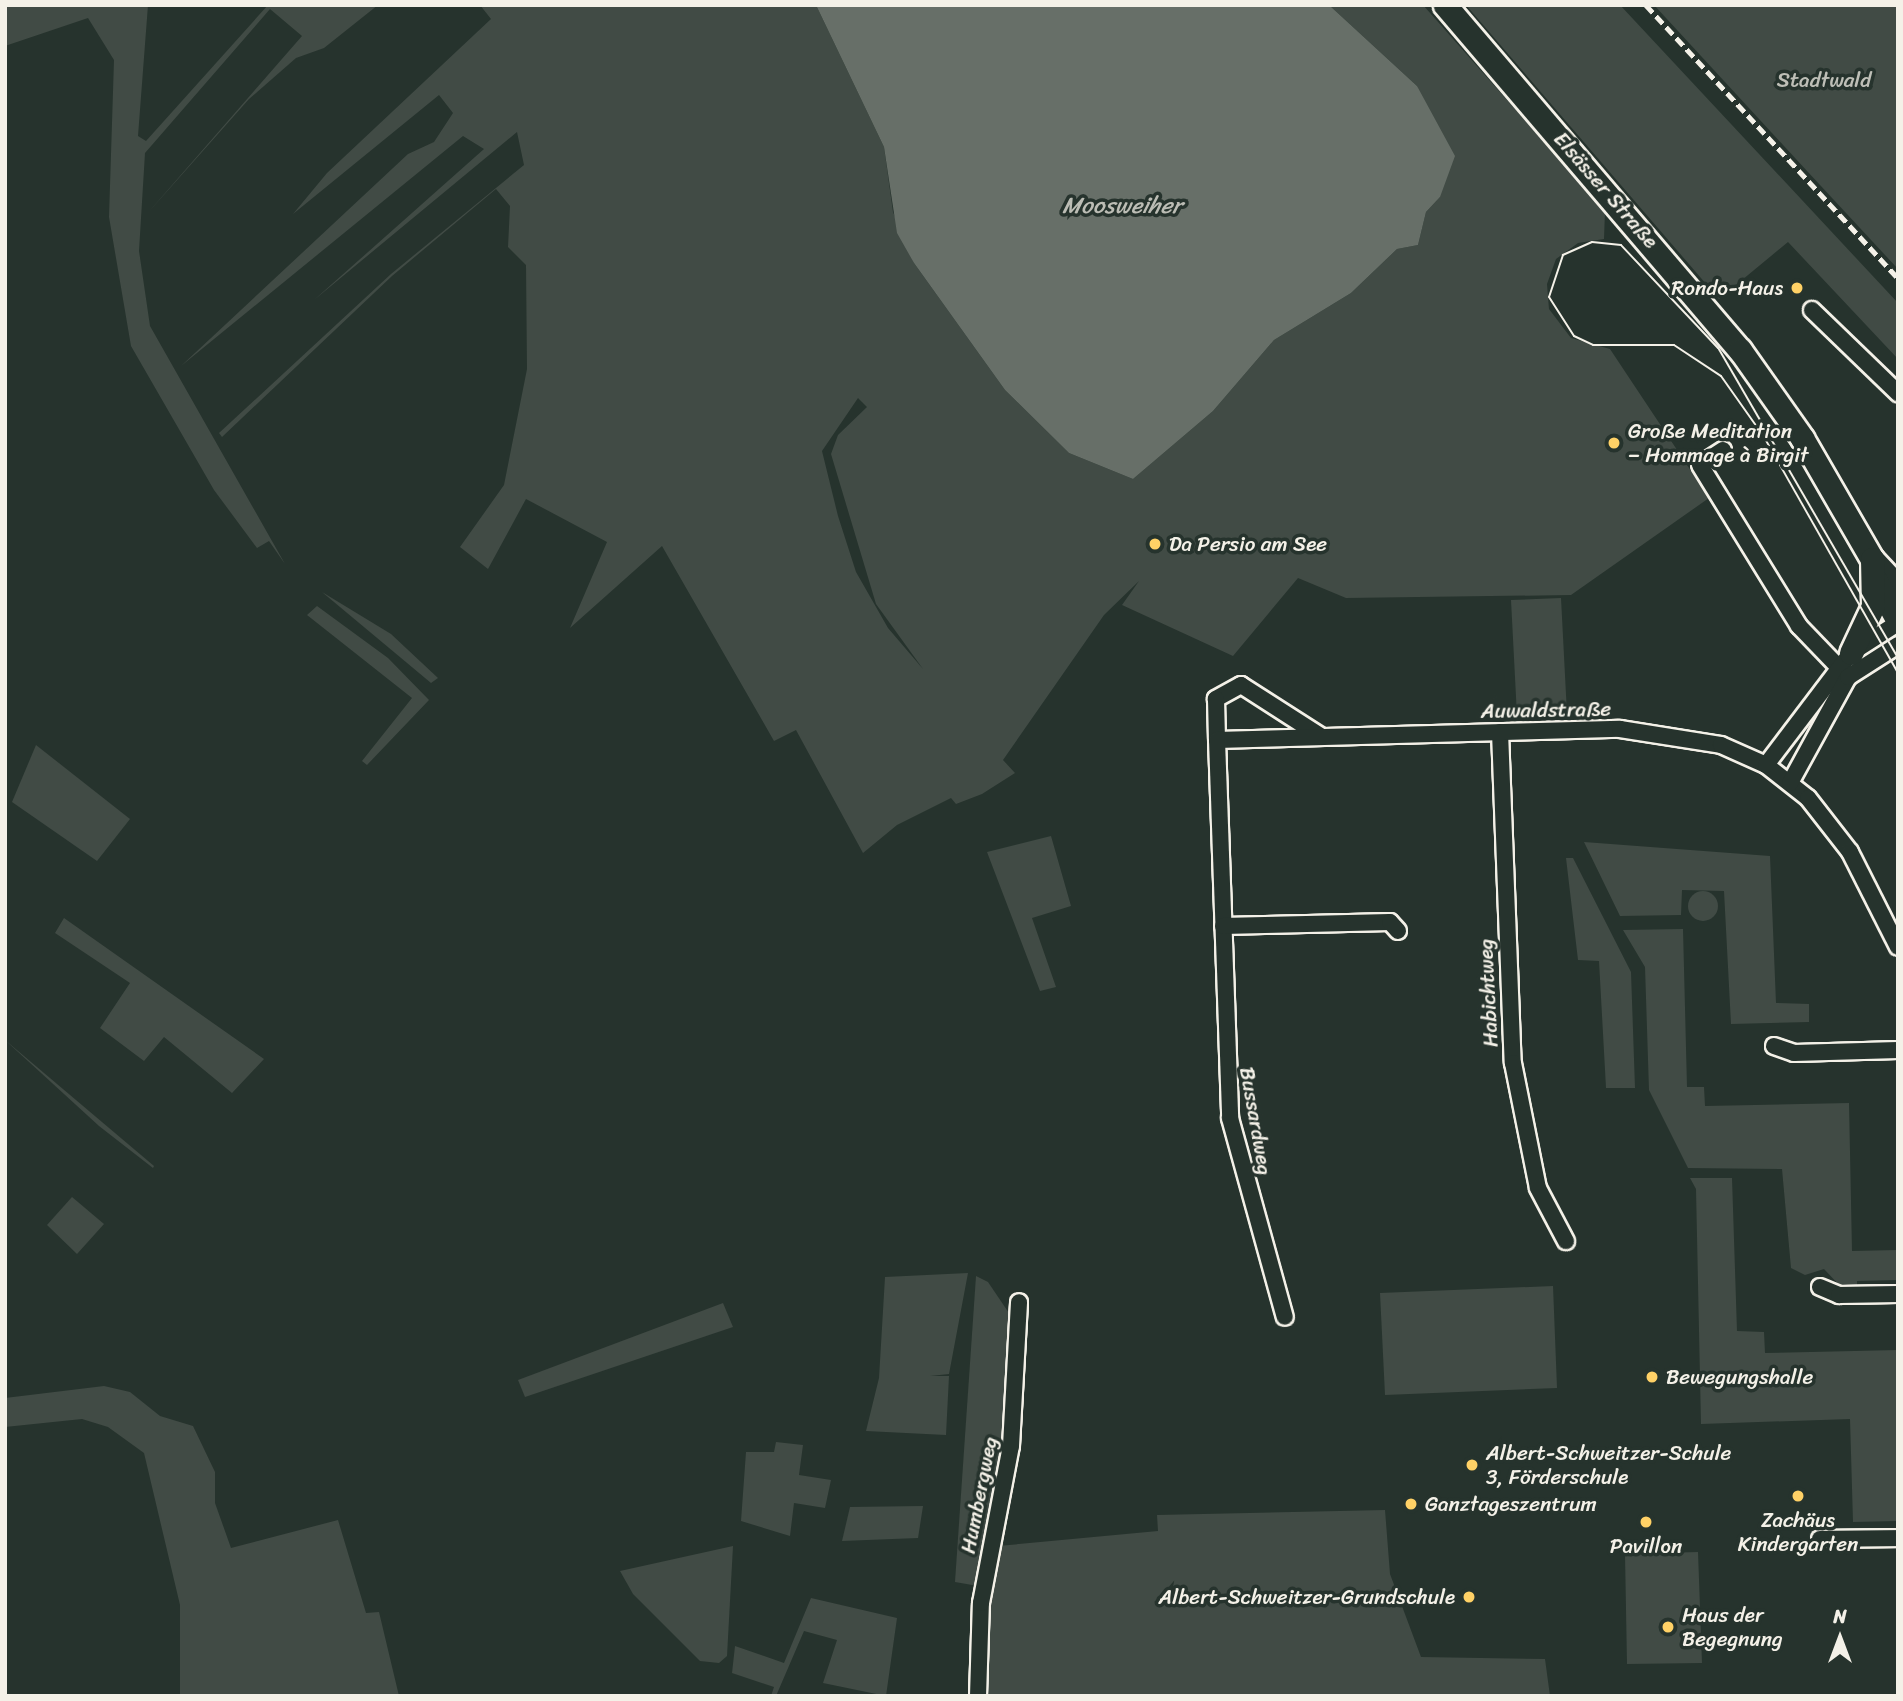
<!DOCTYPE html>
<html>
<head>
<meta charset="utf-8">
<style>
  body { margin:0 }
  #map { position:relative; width:1903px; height:1701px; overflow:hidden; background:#26332d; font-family:Sriracha,sans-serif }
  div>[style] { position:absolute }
  .green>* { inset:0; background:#414b45 }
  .round { border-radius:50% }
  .water>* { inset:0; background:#676f68 }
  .roads { filter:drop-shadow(2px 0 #f4f1e8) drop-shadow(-2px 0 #f4f1e8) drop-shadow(0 2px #f4f1e8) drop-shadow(0 -2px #f4f1e8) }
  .street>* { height:16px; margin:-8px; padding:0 8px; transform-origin:8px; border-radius:8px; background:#26332d }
  .secondary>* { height:23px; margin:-11.5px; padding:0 11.5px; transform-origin:11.5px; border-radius:11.5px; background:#26332d }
  .tram>* { height:2px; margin:-1px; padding:0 1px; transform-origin:1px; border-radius:1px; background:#f4f1e8 }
  .rail>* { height:4.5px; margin-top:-2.25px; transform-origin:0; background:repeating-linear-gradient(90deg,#f4f1e8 0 10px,transparent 0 15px) }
  .dots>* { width:19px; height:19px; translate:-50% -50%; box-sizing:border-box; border:4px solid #26332d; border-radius:50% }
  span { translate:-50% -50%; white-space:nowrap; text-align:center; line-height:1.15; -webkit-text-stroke:7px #26332d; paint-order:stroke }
  .park-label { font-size:21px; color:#bebfb7 }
  .street-label { font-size:21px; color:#f4f1e8 }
  .poi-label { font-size:21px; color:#f4f1e8 }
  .right { translate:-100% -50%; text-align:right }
  .left { translate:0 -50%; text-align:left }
  .water-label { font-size:23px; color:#bcbdb5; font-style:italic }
  .frame { position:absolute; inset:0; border:7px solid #f4f1e8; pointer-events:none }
  .north { position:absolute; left:1805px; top:1603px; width:70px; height:70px; -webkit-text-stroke:5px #26332d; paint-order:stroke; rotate:0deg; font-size:19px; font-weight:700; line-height:28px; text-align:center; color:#f4f1e8 }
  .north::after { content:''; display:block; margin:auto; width:24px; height:32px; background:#f4f1e8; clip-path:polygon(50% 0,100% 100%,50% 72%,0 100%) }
</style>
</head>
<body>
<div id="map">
  <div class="green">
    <div style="clip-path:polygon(5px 5px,148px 5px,138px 136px,146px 141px,268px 5px,378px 5px,324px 48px,296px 58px,249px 99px,146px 215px,302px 36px,270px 9px,145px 153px,139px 251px,150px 326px,285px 564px,269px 541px,257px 548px,214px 490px,131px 346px,109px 217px,114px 60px,88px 18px,5px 46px)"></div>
    <div style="clip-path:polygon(evenodd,480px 5px,816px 5px,884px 147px,893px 212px,914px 263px,1005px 390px,1069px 453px,1133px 479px,1213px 411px,1274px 340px,1351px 293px,1397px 249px,1418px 245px,1426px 212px,1440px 197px,1417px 86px,1329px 5px,1423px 5px,1605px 211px,1604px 239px,1578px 243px,1556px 259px,1547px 284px,1549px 309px,1571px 338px,1610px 349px,1709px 498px,1571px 595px,1346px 598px,1298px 578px,1233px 656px,1122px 605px,1139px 581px,1104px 615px,1003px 760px,1015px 773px,982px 794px,956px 804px,951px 798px,897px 825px,863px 853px,796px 730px,774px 741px,662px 546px,570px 628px,607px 542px,526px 499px,488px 569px,460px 547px,504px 485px,527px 369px,526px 265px,508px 247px,510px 206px,496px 189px,392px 276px,222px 437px,219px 433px,391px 274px,524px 165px,517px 132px,314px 300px,484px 149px,463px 136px,181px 366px,408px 154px,434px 142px,453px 113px,439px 95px,293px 214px,327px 173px,491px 19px,480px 5px,858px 398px,867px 407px,838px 435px,831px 454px,876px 604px,923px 669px,888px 628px,856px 572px,838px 516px,822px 451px,858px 398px)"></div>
    <div style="clip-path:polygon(1466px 5px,1620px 5px,1898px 303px,1898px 359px,1788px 242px,1719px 299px)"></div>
    <div style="clip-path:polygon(1654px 5px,1898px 5px,1898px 269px,1807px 171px)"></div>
    <div style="clip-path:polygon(322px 592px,391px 634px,438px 678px,431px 683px)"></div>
    <div style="clip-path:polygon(1561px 598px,1567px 714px,1517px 716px,1511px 600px)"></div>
    <div style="clip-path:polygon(317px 606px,388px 658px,429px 700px,367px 765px,362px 761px,412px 698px,307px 615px)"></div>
    <div style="clip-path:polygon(36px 745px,130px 819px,97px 861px,12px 802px)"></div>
    <div style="clip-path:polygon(1051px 836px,1071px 906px,1032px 918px,1056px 987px,1040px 991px,987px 852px)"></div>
    <div style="clip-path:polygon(1584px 842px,1770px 856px,1776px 1003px,1809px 1004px,1809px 1022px,1731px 1024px,1724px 891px,1682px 890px,1681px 915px,1620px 916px)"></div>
    <div style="clip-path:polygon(1566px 858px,1573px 858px,1631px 972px,1635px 1088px,1606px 1088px,1599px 961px,1578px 960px)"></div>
    <div class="round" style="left:1688px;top:891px;width:30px;height:30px"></div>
    <div style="clip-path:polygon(64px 918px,264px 1059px,232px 1093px,164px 1037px,144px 1061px,100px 1028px,130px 983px,55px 933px)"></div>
    <div style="clip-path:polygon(1683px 929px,1687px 1087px,1704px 1087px,1705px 1106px,1849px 1103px,1852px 1251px,1898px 1250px,1898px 1280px,1857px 1281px,1857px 1291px,1841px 1287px,1824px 1269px,1805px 1275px,1791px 1268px,1782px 1169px,1688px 1168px,1649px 1090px,1645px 967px,1623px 930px)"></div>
    <div style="clip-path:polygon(5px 1040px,154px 1166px,153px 1168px,99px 1126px)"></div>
    <div style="clip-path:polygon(1690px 1178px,1732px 1178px,1737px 1331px,1764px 1332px,1765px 1353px,1898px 1350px,1898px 1521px,1853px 1522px,1850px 1419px,1701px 1424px,1696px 1189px)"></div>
    <div style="clip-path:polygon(72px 1197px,104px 1224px,77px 1254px,47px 1225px)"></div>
    <div style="clip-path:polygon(968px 1273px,949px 1374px,930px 1376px,949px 1376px,946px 1435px,866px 1431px,879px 1378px,885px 1277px)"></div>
    <div style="clip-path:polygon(976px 1276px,988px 1282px,1015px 1322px,1008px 1420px,978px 1586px,955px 1582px)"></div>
    <div style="clip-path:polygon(1553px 1286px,1557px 1388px,1385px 1395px,1380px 1293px)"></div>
    <div style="clip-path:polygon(723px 1303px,733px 1327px,525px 1397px,518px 1380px)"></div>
    <div style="clip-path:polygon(104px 1386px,130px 1392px,160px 1416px,193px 1426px,215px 1472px,215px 1503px,231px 1548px,338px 1520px,366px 1613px,379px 1612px,399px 1696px,180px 1696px,180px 1605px,144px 1453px,108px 1427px,82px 1419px,5px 1427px,5px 1398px)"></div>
    <div style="clip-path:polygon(776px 1442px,803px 1445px,799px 1475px,831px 1480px,825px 1508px,794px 1503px,790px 1536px,741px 1521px,746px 1452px,774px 1452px)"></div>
    <div style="clip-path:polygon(923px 1506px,918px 1538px,842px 1541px,850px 1507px)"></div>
    <div style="clip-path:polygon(1385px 1510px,1390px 1574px,1421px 1657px,1545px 1659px,1550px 1696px,982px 1696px,985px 1603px,998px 1546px,1158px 1531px,1157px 1515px)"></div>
    <div style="clip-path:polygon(733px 1546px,727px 1656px,719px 1663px,700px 1661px,633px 1594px,620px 1571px)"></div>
    <div style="clip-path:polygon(1698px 1552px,1702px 1663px,1627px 1664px,1625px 1554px)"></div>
    <div style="clip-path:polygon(811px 1598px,897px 1618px,886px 1696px,823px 1683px,837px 1640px,804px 1631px,776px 1696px,771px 1696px,774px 1687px,732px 1673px,735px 1646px,784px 1663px)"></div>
  </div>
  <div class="water">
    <div style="clip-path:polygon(816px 5px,1329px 5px,1417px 86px,1455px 156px,1440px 197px,1426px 212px,1418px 245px,1397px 249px,1351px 293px,1274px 340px,1213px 411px,1133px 479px,1069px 453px,1005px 390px,914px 263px,897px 233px,884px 147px)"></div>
  </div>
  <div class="roads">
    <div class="street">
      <div style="left:1812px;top:310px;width:120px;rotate:44deg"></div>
      <div style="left:1723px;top:450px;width:27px;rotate:147deg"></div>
      <div style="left:1700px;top:465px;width:189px;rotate:58.4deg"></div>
      <div style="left:1799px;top:626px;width:71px;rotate:46.1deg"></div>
      <div style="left:1500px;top:732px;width:331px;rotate:87.8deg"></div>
      <div style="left:1513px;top:1063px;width:127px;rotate:78.7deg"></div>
      <div style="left:1538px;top:1188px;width:60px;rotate:62.2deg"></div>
      <div style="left:1322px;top:737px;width:96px;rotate:-147.3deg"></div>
      <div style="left:1241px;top:685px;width:29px;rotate:151deg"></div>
      <div style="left:1216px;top:699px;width:41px;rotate:88.6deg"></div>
      <div style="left:1217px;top:740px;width:403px;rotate:-1.6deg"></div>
      <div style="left:1620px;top:729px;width:102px;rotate:9deg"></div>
      <div style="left:1721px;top:745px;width:49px;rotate:24deg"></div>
      <div style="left:1766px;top:765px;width:53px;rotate:38.2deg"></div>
      <div style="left:1808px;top:798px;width:68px;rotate:52.1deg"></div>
      <div style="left:1850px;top:852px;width:106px;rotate:63.2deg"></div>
      <div style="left:1217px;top:740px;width:378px;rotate:88deg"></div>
      <div style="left:1230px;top:1118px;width:206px;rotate:74.6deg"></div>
      <div style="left:1766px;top:765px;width:141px;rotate:-52.8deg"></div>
      <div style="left:1851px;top:653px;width:56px;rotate:-32.6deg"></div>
      <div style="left:1790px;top:783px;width:121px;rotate:-61.3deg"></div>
      <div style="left:1848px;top:677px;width:59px;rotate:-32.6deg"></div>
      <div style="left:1223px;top:926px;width:167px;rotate:-1.4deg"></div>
      <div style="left:1390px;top:922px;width:12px;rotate:48deg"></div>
      <div style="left:1774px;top:1046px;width:21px;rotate:19deg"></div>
      <div style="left:1794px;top:1053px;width:104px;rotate:-1.7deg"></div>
      <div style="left:1820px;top:1287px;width:21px;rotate:23deg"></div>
      <div style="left:1839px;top:1295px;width:59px;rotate:-1deg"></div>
      <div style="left:1820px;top:1539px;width:78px;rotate:-0.7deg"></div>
      <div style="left:978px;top:1696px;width:93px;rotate:-88.2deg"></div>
      <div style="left:981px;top:1603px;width:160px;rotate:-79.2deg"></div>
      <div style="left:1011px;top:1446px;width:144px;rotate:-86.8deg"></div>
    </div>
    <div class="secondary">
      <div style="left:1445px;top:5px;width:454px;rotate:49.5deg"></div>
      <div style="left:1740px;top:350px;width:108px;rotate:54.8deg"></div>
      <div style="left:1802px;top:438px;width:140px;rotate:60deg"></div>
      <div style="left:1872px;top:559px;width:38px;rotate:47deg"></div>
      <div style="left:1874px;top:577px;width:50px;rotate:61.4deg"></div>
      <div style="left:1851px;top:653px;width:52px;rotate:-64.9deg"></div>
      <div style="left:1873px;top:606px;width:47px;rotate:-91.2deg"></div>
    </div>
  </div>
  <div class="tram">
    <div style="left:1898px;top:658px;width:358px;rotate:-120.1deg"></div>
    <div style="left:1718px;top:348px;width:141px;rotate:-133.3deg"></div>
    <div style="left:1621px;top:245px;width:29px;rotate:-174deg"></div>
    <div style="left:1592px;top:242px;width:32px;rotate:156deg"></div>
    <div style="left:1563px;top:255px;width:44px;rotate:108.4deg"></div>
    <div style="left:1549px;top:297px;width:46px;rotate:57.3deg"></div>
    <div style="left:1574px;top:336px;width:21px;rotate:25deg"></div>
    <div style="left:1593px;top:345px;width:81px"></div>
    <div style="left:1674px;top:345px;width:56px;rotate:33.4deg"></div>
    <div style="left:1721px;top:376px;width:75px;rotate:54.8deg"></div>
    <div style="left:1764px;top:437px;width:271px;rotate:60.4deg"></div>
  </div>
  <div class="rail">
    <div style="left:1646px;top:5px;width:372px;rotate:47.3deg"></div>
  </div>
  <div class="dots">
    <div style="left:1797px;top:288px;background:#ffd166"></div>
    <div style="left:1614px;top:443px;background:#ffd166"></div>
    <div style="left:1155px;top:544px;background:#ffd166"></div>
    <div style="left:1652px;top:1377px;background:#ffd166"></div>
    <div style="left:1472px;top:1465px;background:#ffd166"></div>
    <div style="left:1798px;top:1496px;background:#ffd166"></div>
    <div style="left:1411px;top:1504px;background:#ffd166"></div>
    <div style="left:1646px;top:1522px;background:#ffd166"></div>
    <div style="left:1469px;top:1597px;background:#ffd166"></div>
    <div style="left:1668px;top:1627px;background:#ffd166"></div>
  </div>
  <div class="park-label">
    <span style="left:1824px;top:80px">Stadtwald</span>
  </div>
  <div class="street-label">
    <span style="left:1606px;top:190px;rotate:49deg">Elsässer Straße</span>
    <span style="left:1546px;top:710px;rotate:-1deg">Auwaldstraße</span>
    <span style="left:1488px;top:993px;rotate:-93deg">Habichtweg</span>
    <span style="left:1256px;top:1121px;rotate:80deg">Bussardweg</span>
    <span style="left:979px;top:1495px;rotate:-79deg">Humbergweg</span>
  </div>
  <div class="poi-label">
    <span class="right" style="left:1783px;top:288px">Rondo-Haus</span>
    <span class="left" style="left:1628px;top:443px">Große Meditation<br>– Hommage à Birgit</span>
    <span class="left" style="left:1169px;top:544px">Da Persio am See</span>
    <span class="left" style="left:1666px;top:1377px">Bewegungshalle</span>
    <span class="left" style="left:1486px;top:1465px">Albert-Schweitzer-Schule<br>3, Förderschule</span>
    <span class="left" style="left:1425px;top:1504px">Ganztageszentrum</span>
    <span style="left:1798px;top:1532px">Zachäus<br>Kindergarten</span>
    <span style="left:1646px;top:1546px">Pavillon</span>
    <span class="right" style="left:1455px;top:1597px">Albert-Schweitzer-Grundschule</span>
    <span class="left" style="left:1682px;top:1627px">Haus der<br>Begegnung</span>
  </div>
  <div class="water-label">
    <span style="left:1122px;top:206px">Moosweiher</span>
  </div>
  <div class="frame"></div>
  <div class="north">N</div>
</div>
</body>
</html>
